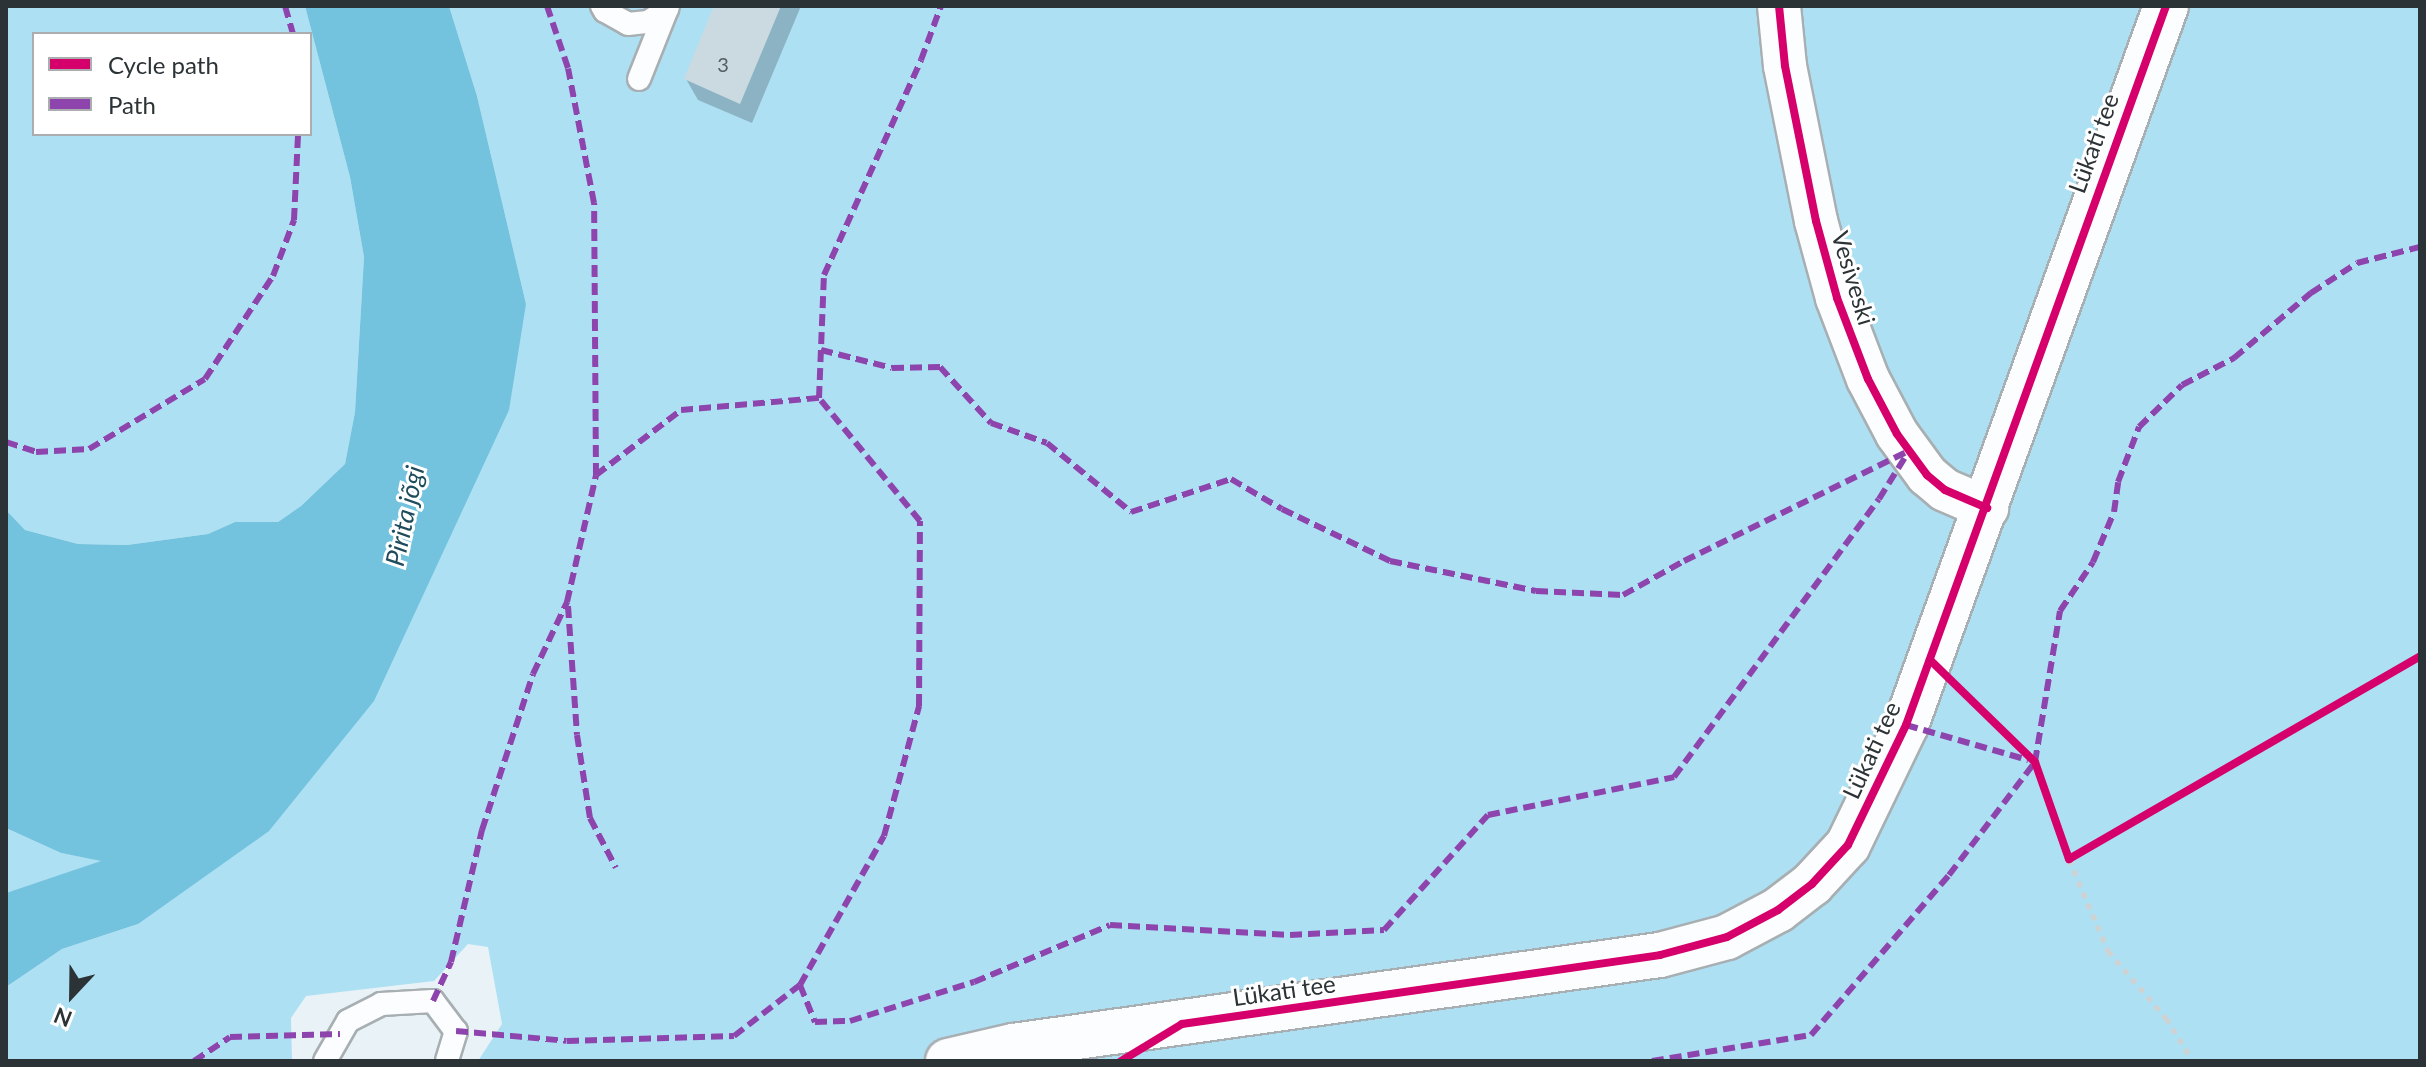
<!DOCTYPE html>
<html>
<head>
<meta charset="utf-8">
<style>
  body { margin:0 }
  #map { position:relative; width:2426px; height:1067px; overflow:hidden; background:#e9f2f6; font-family:Lato,sans-serif }
  div>[style] { position:absolute }
  .green>* { inset:0; background:#aee0f4 }
  .water>* { inset:0; background:#73c2de }
  .shadow>* { inset:0; background:#0003 }
  .building>* { inset:0; background:#cadae0 }
  .path>* { height:5px; margin-top:-2.5px; transform-origin:0; background:repeating-linear-gradient(90deg,#cfd2d3 0 6px,transparent 0 12px) }
  .roads { filter:drop-shadow(2px 0 #a8afb2) drop-shadow(-2px 0 #a8afb2) drop-shadow(0 2px #a8afb2) drop-shadow(0 -2px #a8afb2) }
  .lane>* { height:22px; margin:-11px; padding:0 11px; transform-origin:11px; border-radius:11px; background:#fcfdfe }
  .street>* { height:42px; margin:-21px; padding:0 21px; transform-origin:21px; border-radius:21px; background:#fcfdfe }
  .secondary>* { height:44px; margin:-22px; padding:0 22px; transform-origin:22px; border-radius:22px; background:#fcfdfe }
  .quiet>* { height:6px; margin-top:-3px; transform-origin:0; background:repeating-linear-gradient(90deg,#8e44ad 0 12px,transparent 0 18px) }
  .cycleway>* { height:8px; margin:-4px; padding:0 4px; transform-origin:4px; border-radius:4px; background:#d6006c }
  span { translate:-50% -50%; white-space:nowrap; text-align:center; line-height:1.15; -webkit-text-stroke:6px #fff; paint-order:stroke }
  .number-label { font-size:20px; color:#555e62 }
  .number-label span { -webkit-text-stroke-width:0 }
  .street-label { font-size:24px; color:#2c3336 }
  .water-label { font-size:26px; color:#1f4c5c; font-style:italic }
  .frame { position:absolute; inset:0; border:8px solid #2c3336; pointer-events:none }
  .legend { position:absolute; left:32px; top:32px; width:280px; height:104px; box-sizing:border-box; background:#fff; border:2px solid #abadaf; margin:0; padding:10px 14px; list-style:none; font-size:24px; color:#2c3336 }
  .legend li { display:flex; align-items:center; gap:16px; height:40px }
  .legend b { width:40px; border:2px solid #abadaf }
  .north { position:absolute; left:32px; top:955px; width:80px; height:80px; -webkit-text-stroke:6px #fff; paint-order:stroke; rotate:202deg; font-size:22px; font-weight:700; line-height:32px; text-align:center; color:#2c3336 }
  .north::after { content:''; display:block; margin:auto; width:28px; height:36px; background:#2c3336; clip-path:polygon(50% 0,100% 100%,50% 72%,0 100%) }
</style>
</head>
<body>
<div id="map">
  <div class="green">
    <div style="clip-path:polygon(evenodd,6px 6px,305px 6px,350px 177px,364px 257px,355px 412px,345px 464px,301px 506px,278px 522px,235px 522px,208px 534px,127px 545px,78px 544px,25px 530px,6px 510px,6px 6px,34px 34px,310px 34px,310px 134px,34px 134px,34px 34px)"></div>
    <div style="clip-path:polygon(449px 6px,2420px 6px,2420px 1061px,478px 1061px,502px 1024px,488px 947px,468px 944px,434px 981px,306px 996px,291px 1018px,292px 1061px,6px 1061px,6px 987px,62px 949px,138px 924px,526px 304px,477px 96px)"></div>
    <div style="clip-path:polygon(6px 828px,61px 853px,103px 861px,6px 893px)"></div>
  </div>
  <div class="water">
    <div style="clip-path:polygon(305px 6px,449px 6px,477px 96px,526px 304px,509px 410px,374px 701px,269px 831px,138px 924px,62px 949px,6px 987px,6px 893px,101px 861px,61px 853px,6px 828px,6px 510px,25px 530px,78px 544px,127px 545px,208px 534px,235px 522px,278px 522px,301px 506px,345px 464px,355px 412px,364px 257px,350px 177px)"></div>
  </div>
  <div class="shadow">
    <div style="clip-path:polygon(717px 6px,801px 6px,752px 123px,698px 100px,686px 79px)"></div>
  </div>
  <div class="building">
    <div style="clip-path:polygon(714px 6px,781px 6px,740px 104px,684px 79px)"></div>
  </div>
  <div class="path">
    <div style="left:2069px;top:859px;width:100px;rotate:67deg"></div>
    <div style="left:2108px;top:951px;width:89px;rotate:49.1deg"></div>
    <div style="left:2166px;top:1018px;width:51px;rotate:57.9deg"></div>
  </div>
  <div class="roads">
    <div class="lane">
      <div style="left:602px;top:6px;width:6px;rotate:59deg"></div>
      <div style="left:605px;top:11px;width:26px;rotate:29deg"></div>
      <div style="left:628px;top:24px;width:20px;rotate:-6deg"></div>
      <div style="left:648px;top:22px;width:23px;rotate:-34deg"></div>
      <div style="left:639px;top:79px;width:79px;rotate:-68.3deg"></div>
      <div style="left:325px;top:1061px;width:46px;rotate:-60.1deg"></div>
      <div style="left:348px;top:1021px;width:37px;rotate:-27deg"></div>
      <div style="left:381px;top:1004px;width:52px;rotate:-3.3deg"></div>
      <div style="left:433px;top:1001px;width:38px;rotate:53deg"></div>
      <div style="left:456px;top:1031px;width:31px;rotate:107deg"></div>
    </div>
    <div class="street">
      <div style="left:1779px;top:6px;width:60px;rotate:84.3deg"></div>
      <div style="left:1785px;top:66px;width:158px;rotate:78.7deg"></div>
      <div style="left:1816px;top:221px;width:80px;rotate:74.7deg"></div>
      <div style="left:1837px;top:298px;width:87px;rotate:69.1deg"></div>
      <div style="left:1868px;top:379px;width:62px;rotate:62.2deg"></div>
      <div style="left:1897px;top:434px;width:51px;rotate:53.8deg"></div>
      <div style="left:1927px;top:475px;width:23px;rotate:40deg"></div>
      <div style="left:1945px;top:490px;width:46px;rotate:23.2deg"></div>
    </div>
    <div class="secondary">
      <div style="left:948px;top:1061px;width:67px;rotate:-13deg"></div>
      <div style="left:1013px;top:1046px;width:653px;rotate:-8.01deg"></div>
      <div style="left:1660px;top:955px;width:69px;rotate:-15deg"></div>
      <div style="left:1727px;top:937px;width:58px;rotate:-27.9deg"></div>
      <div style="left:1778px;top:910px;width:43px;rotate:-37.4deg"></div>
      <div style="left:1812px;top:884px;width:53px;rotate:-47.3deg"></div>
      <div style="left:1848px;top:845px;width:133px;rotate:-64.2deg"></div>
      <div style="left:1906px;top:725px;width:765px;rotate:-70.12deg"></div>
    </div>
  </div>
  <div class="quiet">
    <div style="left:285px;top:6px;width:29px;rotate:74deg"></div>
    <div style="left:821px;top:350px;width:73px;rotate:14.2deg"></div>
    <div style="left:892px;top:368px;width:48px;rotate:-1.2deg"></div>
    <div style="left:940px;top:367px;width:76px;rotate:47.7deg"></div>
    <div style="left:991px;top:423px;width:59px;rotate:19.7deg"></div>
    <div style="left:1047px;top:443px;width:109px;rotate:39.4deg"></div>
    <div style="left:1131px;top:512px;width:105px;rotate:-18.3deg"></div>
    <div style="left:1231px;top:479px;width:59px;rotate:30.5deg"></div>
    <div style="left:1282px;top:509px;width:120px;rotate:25.7deg"></div>
    <div style="left:1390px;top:561px;width:149px;rotate:11.6deg"></div>
    <div style="left:1536px;top:591px;width:87px;rotate:2.6deg"></div>
    <div style="left:1623px;top:595px;width:70px;rotate:-29.1deg"></div>
    <div style="left:1684px;top:561px;width:250px;rotate:-26.1deg"></div>
    <div style="left:6px;top:442px;width:32px;rotate:18deg"></div>
    <div style="left:36px;top:452px;width:53px;rotate:-3.2deg"></div>
    <div style="left:89px;top:449px;width:135px;rotate:-31.1deg"></div>
    <div style="left:205px;top:379px;width:123px;rotate:-56.6deg"></div>
    <div style="left:273px;top:276px;width:60px;rotate:-69.4deg"></div>
    <div style="left:294px;top:220px;width:86px;rotate:-87.3deg"></div>
    <div style="left:596px;top:475px;width:107px;rotate:-37.4deg"></div>
    <div style="left:681px;top:410px;width:139px;rotate:-5deg"></div>
    <div style="left:568px;top:606px;width:129px;rotate:86deg"></div>
    <div style="left:577px;top:735px;width:84px;rotate:81.1deg"></div>
    <div style="left:590px;top:818px;width:56px;rotate:62.5deg"></div>
    <div style="left:1906px;top:725px;width:127px;rotate:16deg"></div>
    <div style="left:800px;top:985px;width:40px;rotate:68deg"></div>
    <div style="left:815px;top:1022px;width:35px;rotate:-2deg"></div>
    <div style="left:850px;top:1021px;width:130px;rotate:-17.5deg"></div>
    <div style="left:974px;top:982px;width:147px;rotate:-22.7deg"></div>
    <div style="left:1110px;top:925px;width:180px;rotate:3.2deg"></div>
    <div style="left:1290px;top:935px;width:94px;rotate:-3deg"></div>
    <div style="left:1384px;top:930px;width:155px;rotate:-47.9deg"></div>
    <div style="left:1488px;top:815px;width:190px;rotate:-11.5deg"></div>
    <div style="left:1674px;top:777px;width:345px;rotate:-53.6deg"></div>
    <div style="left:1879px;top:499px;width:57px;rotate:-58deg"></div>
    <div style="left:433px;top:1001px;width:43px;rotate:-65.2deg"></div>
    <div style="left:451px;top:962px;width:136px;rotate:-76.8deg"></div>
    <div style="left:482px;top:830px;width:164px;rotate:-71.9deg"></div>
    <div style="left:533px;top:674px;width:80px;rotate:-64.7deg"></div>
    <div style="left:567px;top:602px;width:130px;rotate:-77.1deg"></div>
    <div style="left:596px;top:475px;width:272px;rotate:-90.4deg"></div>
    <div style="left:594px;top:203px;width:137px;rotate:-100.9deg"></div>
    <div style="left:568px;top:68px;width:65px;rotate:-108.7deg"></div>
    <div style="left:456px;top:1031px;width:111px;rotate:5.1deg"></div>
    <div style="left:567px;top:1041px;width:167px;rotate:-1.7deg"></div>
    <div style="left:734px;top:1036px;width:83px;rotate:-37.7deg"></div>
    <div style="left:800px;top:985px;width:171px;rotate:-60.6deg"></div>
    <div style="left:884px;top:836px;width:135px;rotate:-74.9deg"></div>
    <div style="left:919px;top:706px;width:185px;rotate:-89.7deg"></div>
    <div style="left:920px;top:521px;width:159px;rotate:-129.4deg"></div>
    <div style="left:819px;top:398px;width:123px;rotate:-87.7deg"></div>
    <div style="left:824px;top:275px;width:236px;rotate:-65.7deg"></div>
    <div style="left:921px;top:60px;width:58px;rotate:-69.7deg"></div>
    <div style="left:194px;top:1061px;width:43px;rotate:-33.7deg"></div>
    <div style="left:230px;top:1037px;width:110px;rotate:-1.6deg"></div>
    <div style="left:1652px;top:1061px;width:161px;rotate:-9.3deg"></div>
    <div style="left:1811px;top:1035px;width:211px;rotate:-49.2deg"></div>
    <div style="left:1949px;top:875px;width:142px;rotate:-52.7deg"></div>
    <div style="left:2035px;top:762px;width:153px;rotate:-80.6deg"></div>
    <div style="left:2060px;top:611px;width:59px;rotate:-56deg"></div>
    <div style="left:2093px;top:562px;width:54px;rotate:-67.2deg"></div>
    <div style="left:2114px;top:512px;width:30px;rotate:-82deg"></div>
    <div style="left:2118px;top:482px;width:59px;rotate:-69.1deg"></div>
    <div style="left:2139px;top:427px;width:60px;rotate:-44.3deg"></div>
    <div style="left:2182px;top:385px;width:59px;rotate:-27.4deg"></div>
    <div style="left:2234px;top:358px;width:101px;rotate:-40.2deg"></div>
    <div style="left:2311px;top:293px;width:55px;rotate:-33.1deg"></div>
    <div style="left:2357px;top:263px;width:65px;rotate:-14.3deg"></div>
  </div>
  <div class="cycleway">
    <div style="left:1779px;top:6px;width:60px;rotate:84.3deg"></div>
    <div style="left:1785px;top:66px;width:158px;rotate:78.7deg"></div>
    <div style="left:1816px;top:221px;width:80px;rotate:74.7deg"></div>
    <div style="left:1837px;top:298px;width:87px;rotate:69.1deg"></div>
    <div style="left:1868px;top:379px;width:62px;rotate:62.2deg"></div>
    <div style="left:1897px;top:434px;width:51px;rotate:53.8deg"></div>
    <div style="left:1927px;top:475px;width:23px;rotate:40deg"></div>
    <div style="left:1945px;top:490px;width:46px;rotate:23.2deg"></div>
    <div style="left:1930px;top:660px;width:146px;rotate:44.2deg"></div>
    <div style="left:2035px;top:762px;width:103px;rotate:70.7deg"></div>
    <div style="left:2069px;top:859px;width:405px;rotate:-30deg"></div>
    <div style="left:1121px;top:1061px;width:71px;rotate:-31.2deg"></div>
    <div style="left:1182px;top:1024px;width:483px;rotate:-8.2deg"></div>
    <div style="left:1660px;top:955px;width:69px;rotate:-15deg"></div>
    <div style="left:1727px;top:937px;width:58px;rotate:-27.9deg"></div>
    <div style="left:1778px;top:910px;width:43px;rotate:-37.4deg"></div>
    <div style="left:1812px;top:884px;width:53px;rotate:-47.3deg"></div>
    <div style="left:1848px;top:845px;width:133px;rotate:-64.2deg"></div>
    <div style="left:1906px;top:725px;width:765px;rotate:-70.12deg"></div>
  </div>
  <div class="number-label">
    <span style="left:723px;top:64px">3</span>
  </div>
  <div class="street-label">
    <span style="left:2093px;top:143px;rotate:-70deg">Lükati tee</span>
    <span style="left:1854px;top:278px;rotate:73deg">Vesiveski</span>
    <span style="left:1871px;top:750px;rotate:-65deg">Lükati tee</span>
    <span style="left:1284px;top:990px;rotate:-8deg">Lükati tee</span>
  </div>
  <div class="water-label">
    <span style="left:405px;top:516px;rotate:-78deg">Pirita jõgi</span>
  </div>
  <div class="frame"></div>
  <ul class="legend">
  <li><b style="height:10px;background:#d6006c"></b>Cycle path</li>
  <li><b style="height:10px;background:#8e44ad"></b>Path</li>
  </ul>
  <div class="north">N</div>
</div>
</body>
</html>
